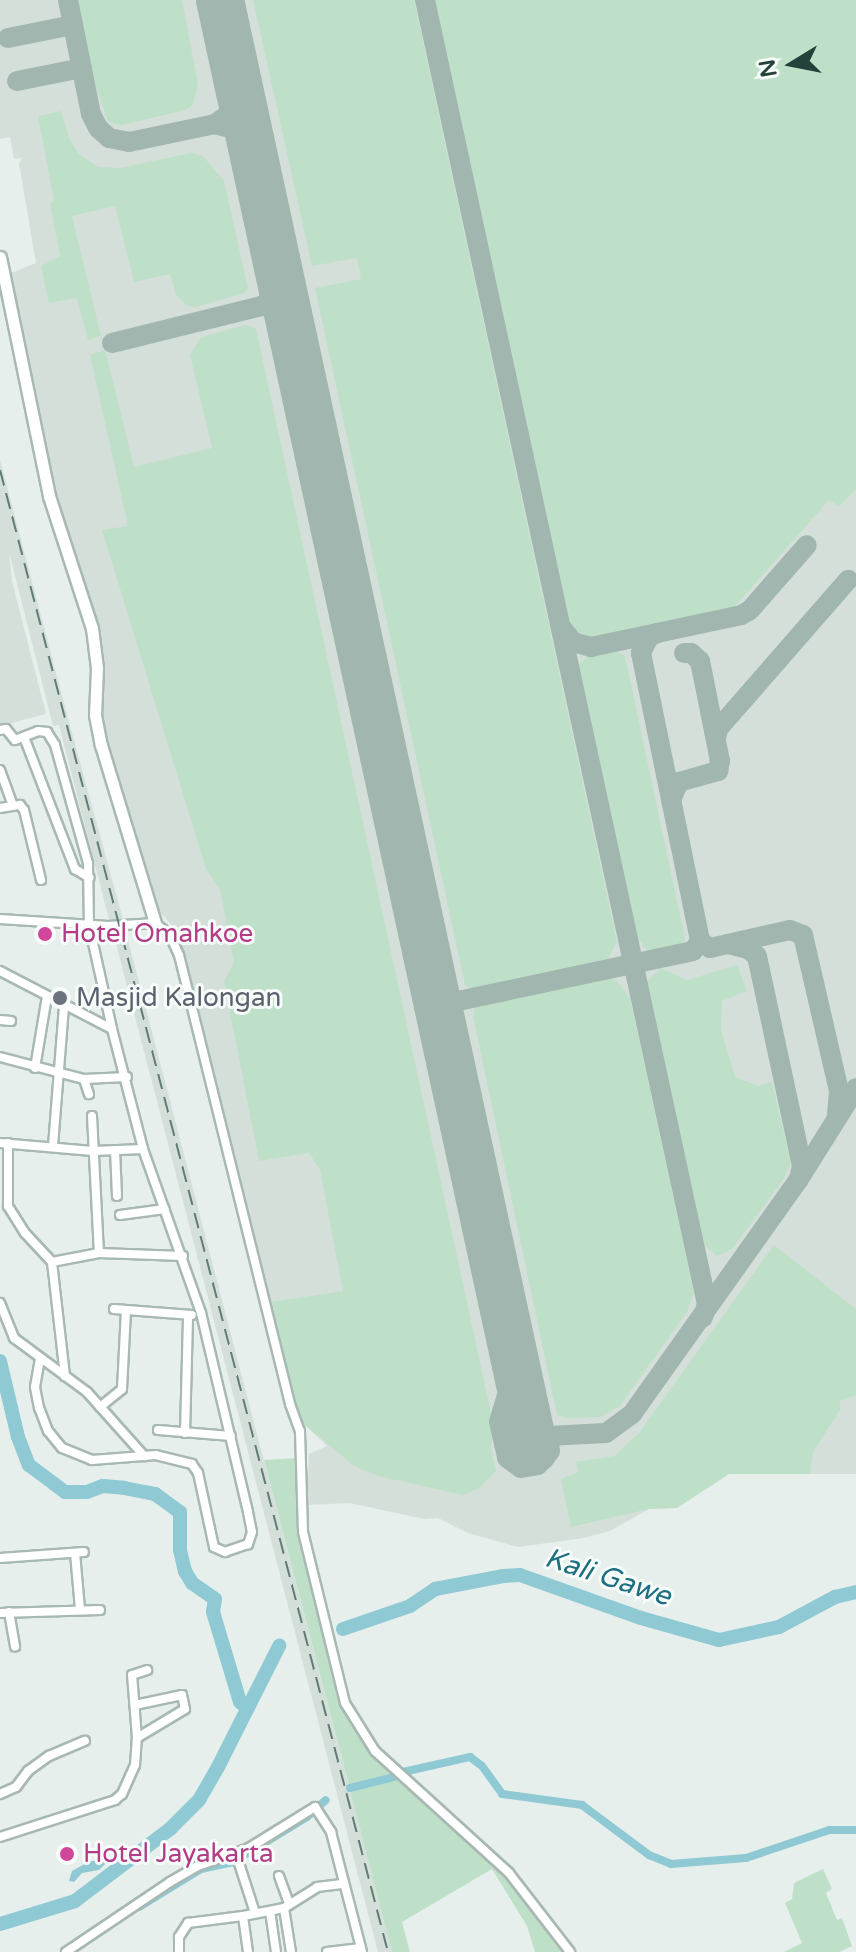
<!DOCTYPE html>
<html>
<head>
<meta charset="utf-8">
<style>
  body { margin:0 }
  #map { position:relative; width:856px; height:1952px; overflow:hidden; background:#e6efeb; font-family:"Varela Round",sans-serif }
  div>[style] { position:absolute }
  .built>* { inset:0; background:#d4dfda }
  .green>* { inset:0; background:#bfe0c8 }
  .water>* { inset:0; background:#8ec9d4 }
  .canal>* { height:8px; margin:-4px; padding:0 4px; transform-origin:4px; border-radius:4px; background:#8ec9d4 }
  .river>* { height:14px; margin:-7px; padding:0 7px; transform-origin:7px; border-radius:7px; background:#8ec9d4 }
  .taxiway>* { height:20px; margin:-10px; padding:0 10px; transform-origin:10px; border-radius:10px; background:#a2b6b0 }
  .runway>* { height:48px; margin:-24px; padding:0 24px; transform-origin:24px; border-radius:24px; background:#a2b6b0 }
  .roads { filter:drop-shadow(2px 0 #a8b8b2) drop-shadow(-2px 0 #a8b8b2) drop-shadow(0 2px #a8b8b2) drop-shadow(0 -2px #a8b8b2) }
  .minor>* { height:8px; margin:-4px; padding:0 4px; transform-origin:4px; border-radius:4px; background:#fff }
  .tertiary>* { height:11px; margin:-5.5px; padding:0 5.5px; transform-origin:5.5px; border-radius:5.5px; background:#fff }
  .rail>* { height:2px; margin-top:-1px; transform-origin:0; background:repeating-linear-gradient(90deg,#5f7d75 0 16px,transparent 0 24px) }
  .dots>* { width:22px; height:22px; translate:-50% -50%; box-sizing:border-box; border:4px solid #f7fbf9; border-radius:50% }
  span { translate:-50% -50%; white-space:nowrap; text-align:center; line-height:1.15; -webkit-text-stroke:6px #f7fbf9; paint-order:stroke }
  .hotel-label { font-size:26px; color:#b23c85 }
  .left { translate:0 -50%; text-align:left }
  .worship-label { font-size:26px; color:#5b616d }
  .water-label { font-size:28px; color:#1c6f80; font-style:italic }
  .north { position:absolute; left:752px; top:24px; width:80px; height:80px; -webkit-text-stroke:6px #f7fbf9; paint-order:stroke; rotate:260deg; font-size:22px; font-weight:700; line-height:32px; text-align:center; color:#24423a }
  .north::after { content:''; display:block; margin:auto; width:28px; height:36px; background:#24423a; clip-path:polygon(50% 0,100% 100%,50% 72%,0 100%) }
</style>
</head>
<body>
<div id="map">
  <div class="built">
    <div style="clip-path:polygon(0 0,476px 0,733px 609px,829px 499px,839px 507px,856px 490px,856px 1474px,729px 1474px,677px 1508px,649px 1509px,610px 1531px,584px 1538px,518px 1547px,468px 1533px,438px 1518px,424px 1519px,350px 1503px,307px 1505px,309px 1454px,327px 1446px,304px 1424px,295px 1404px,178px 933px,156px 907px,128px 830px,100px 722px,99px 642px,71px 553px,31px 390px,9px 274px,36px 263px,19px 164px,22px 158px,14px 159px,10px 137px,0 139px)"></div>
    <div style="clip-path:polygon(0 460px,69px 722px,124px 923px,110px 923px,59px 725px,53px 726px,9px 552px,12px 581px,46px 714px,0 726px)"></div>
    <div style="clip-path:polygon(113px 932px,126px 932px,392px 1952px,378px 1952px)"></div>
  </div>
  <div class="green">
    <div style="clip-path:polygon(78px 0,182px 0,198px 84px,193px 105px,186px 110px,122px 125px,108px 122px,91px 71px)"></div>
    <div style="clip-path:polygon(253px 0,414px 0,617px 942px,606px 962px,596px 966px,473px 991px,465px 985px,315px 288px,361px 279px,357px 258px,312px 266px)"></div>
    <div style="clip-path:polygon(432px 0,856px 0,856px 490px,839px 507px,829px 500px,733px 609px,585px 640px,570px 631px)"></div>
    <div style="clip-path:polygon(61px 111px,69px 138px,79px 154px,98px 167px,120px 168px,191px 153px,203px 156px,224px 181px,248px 288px,244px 293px,196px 307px,188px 306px,176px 295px,170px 274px,134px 282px,115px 206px,72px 216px,101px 336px,88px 340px,77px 298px,49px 303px,41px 266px,60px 256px,50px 204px,54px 200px,38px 116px)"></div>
    <div style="clip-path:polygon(245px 325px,256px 329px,494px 1427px,491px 1448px,496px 1471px,479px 1488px,463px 1495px,378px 1476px,354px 1466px,304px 1424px,295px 1404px,272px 1302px,343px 1291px,320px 1170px,309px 1153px,259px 1161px,224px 981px,234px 962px,220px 889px,206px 869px,102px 530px,128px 526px,90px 355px,105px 350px,134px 467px,212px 448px,190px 355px,201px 337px)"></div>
    <div style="clip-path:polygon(613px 650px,625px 656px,685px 939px,682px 948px,659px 954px,645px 948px,632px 929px,577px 673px,580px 663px,589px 655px)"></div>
    <div style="clip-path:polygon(737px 965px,747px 991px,722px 1001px,721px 1029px,735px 1077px,758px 1086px,772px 1082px,791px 1163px,783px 1180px,732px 1249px,717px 1256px,700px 1242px,646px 996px,647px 982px,660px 968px,687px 980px)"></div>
    <div style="clip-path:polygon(605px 977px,616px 980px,630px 998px,694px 1293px,687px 1312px,620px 1406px,600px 1417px,568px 1418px,557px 1415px,473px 1016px,475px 1007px,483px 1002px)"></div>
    <div style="clip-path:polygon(774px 1245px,856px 1309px,856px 1395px,840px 1401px,840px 1410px,813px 1452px,810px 1474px,729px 1474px,677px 1508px,649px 1509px,571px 1527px,561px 1479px,578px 1472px,576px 1462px,614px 1456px,639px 1433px)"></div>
    <div style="clip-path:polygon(297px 1458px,300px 1530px,338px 1693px,358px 1735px,392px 1775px,349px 1786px,264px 1460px)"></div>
    <div style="clip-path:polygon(396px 1779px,496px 1865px,565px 1952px,535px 1952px,527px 1926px,492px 1869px,402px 1922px,410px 1952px,392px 1952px,350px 1791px)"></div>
    <div style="clip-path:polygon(823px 1869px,832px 1889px,826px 1893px,837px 1920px,842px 1918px,852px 1946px,839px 1952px,784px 1952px,802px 1943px,785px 1903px,792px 1899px,794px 1883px)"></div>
  </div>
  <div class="water">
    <div style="clip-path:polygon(90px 1861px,108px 1861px,99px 1870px,82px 1873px,74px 1882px,69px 1881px,72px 1871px)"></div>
  </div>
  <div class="canal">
    <div style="left:403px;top:1772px;width:69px;rotate:-12.6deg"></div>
    <div style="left:470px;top:1757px;width:15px;rotate:37deg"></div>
    <div style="left:482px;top:1766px;width:34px;rotate:54deg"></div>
    <div style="left:502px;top:1794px;width:81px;rotate:7.8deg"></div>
    <div style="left:582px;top:1805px;width:84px;rotate:36.7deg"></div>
    <div style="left:649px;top:1855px;width:24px;rotate:22deg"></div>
    <div style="left:671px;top:1864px;width:75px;rotate:-4.6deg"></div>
    <div style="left:746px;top:1858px;width:88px;rotate:-18.6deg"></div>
    <div style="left:829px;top:1830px;width:27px"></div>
    <div style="left:350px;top:1788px;width:45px;rotate:-14deg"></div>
    <div style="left:139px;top:1907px;width:73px;rotate:-31.5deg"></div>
    <div style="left:201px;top:1869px;width:33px;rotate:-12deg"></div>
    <div style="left:233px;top:1862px;width:87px;rotate:-31.3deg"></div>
    <div style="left:307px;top:1817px;width:25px;rotate:-42deg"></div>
  </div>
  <div class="river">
    <div style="left:0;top:1361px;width:78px;rotate:76.7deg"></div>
    <div style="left:18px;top:1437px;width:30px;rotate:69deg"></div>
    <div style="left:29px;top:1465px;width:45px;rotate:36.9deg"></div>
    <div style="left:65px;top:1492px;width:22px"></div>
    <div style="left:87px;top:1492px;width:17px;rotate:-21deg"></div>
    <div style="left:103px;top:1486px;width:21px;rotate:5deg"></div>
    <div style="left:124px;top:1488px;width:32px;rotate:11deg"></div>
    <div style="left:155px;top:1494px;width:31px;rotate:36deg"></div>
    <div style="left:180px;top:1512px;width:38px;rotate:90deg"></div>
    <div style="left:180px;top:1550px;width:22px;rotate:77deg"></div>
    <div style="left:185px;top:1571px;width:14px;rotate:60deg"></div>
    <div style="left:192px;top:1583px;width:28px;rotate:35deg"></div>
    <div style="left:215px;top:1599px;width:13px;rotate:99deg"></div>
    <div style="left:213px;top:1612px;width:94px;rotate:73.3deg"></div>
    <div style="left:240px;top:1702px;width:8px;rotate:40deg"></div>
    <div style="left:343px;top:1629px;width:71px;rotate:-18.9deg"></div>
    <div style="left:410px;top:1606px;width:30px;rotate:-34deg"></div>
    <div style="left:435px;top:1589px;width:69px;rotate:-10.8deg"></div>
    <div style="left:503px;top:1576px;width:17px;rotate:-3deg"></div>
    <div style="left:520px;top:1575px;width:128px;rotate:19.6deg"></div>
    <div style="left:641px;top:1618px;width:81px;rotate:15.8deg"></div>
    <div style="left:719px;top:1640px;width:61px;rotate:-12.2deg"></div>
    <div style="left:779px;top:1627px;width:64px;rotate:-28.2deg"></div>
    <div style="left:835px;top:1597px;width:22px;rotate:-13deg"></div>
    <div style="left:0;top:1924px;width:78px;rotate:-17deg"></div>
    <div style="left:75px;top:1901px;width:121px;rotate:-37.2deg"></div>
    <div style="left:171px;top:1828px;width:40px;rotate:-45deg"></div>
    <div style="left:199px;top:1800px;width:38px;rotate:-60deg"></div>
    <div style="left:218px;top:1767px;width:136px;rotate:-63.2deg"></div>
  </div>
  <div class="taxiway">
    <div style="left:68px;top:0;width:116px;rotate:78.6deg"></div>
    <div style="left:91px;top:114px;width:16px;rotate:63deg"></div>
    <div style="left:98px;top:128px;width:15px;rotate:42deg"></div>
    <div style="left:109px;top:138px;width:20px;rotate:11deg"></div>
    <div style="left:129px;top:142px;width:88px;rotate:-11.8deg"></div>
    <div style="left:215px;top:124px;width:21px;rotate:-35deg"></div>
    <div style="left:232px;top:112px;width:28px;rotate:-75deg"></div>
    <div style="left:425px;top:0;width:1334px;rotate:77.8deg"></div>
    <div style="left:707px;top:1304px;width:14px;rotate:107deg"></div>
    <div style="left:8px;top:38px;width:66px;rotate:-11.3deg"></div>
    <div style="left:17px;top:81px;width:66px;rotate:-11.3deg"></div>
    <div style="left:215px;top:124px;width:27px;rotate:15deg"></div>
    <div style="left:241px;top:131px;width:22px;rotate:56deg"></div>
    <div style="left:261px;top:306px;width:19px;rotate:3deg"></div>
    <div style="left:280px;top:307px;width:16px;rotate:52deg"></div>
    <div style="left:112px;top:343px;width:154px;rotate:-13.9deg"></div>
    <div style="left:261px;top:306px;width:18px;rotate:-29deg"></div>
    <div style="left:277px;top:297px;width:17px;rotate:-73deg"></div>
    <div style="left:561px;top:627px;width:19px;rotate:51deg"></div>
    <div style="left:573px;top:642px;width:19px;rotate:16deg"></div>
    <div style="left:591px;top:647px;width:153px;rotate:-12deg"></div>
    <div style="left:741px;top:615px;width:10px;rotate:-29deg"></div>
    <div style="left:750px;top:610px;width:86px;rotate:-48.8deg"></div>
    <div style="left:657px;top:633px;width:9px;rotate:153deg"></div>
    <div style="left:649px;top:637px;width:18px;rotate:117deg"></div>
    <div style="left:641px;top:653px;width:294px;rotate:78.4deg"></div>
    <div style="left:700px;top:941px;width:12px;rotate:35deg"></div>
    <div style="left:710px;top:948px;width:82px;rotate:-12.7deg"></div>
    <div style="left:790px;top:930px;width:14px;rotate:21deg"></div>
    <div style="left:803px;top:935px;width:160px;rotate:77deg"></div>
    <div style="left:839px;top:1091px;width:24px;rotate:95deg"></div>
    <div style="left:716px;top:739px;width:10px;rotate:-79deg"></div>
    <div style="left:718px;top:729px;width:198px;rotate:-48.9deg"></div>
    <div style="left:671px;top:800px;width:20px;rotate:-66deg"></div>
    <div style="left:679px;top:782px;width:41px;rotate:-15.8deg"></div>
    <div style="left:718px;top:771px;width:10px;rotate:-79deg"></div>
    <div style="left:720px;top:761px;width:102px;rotate:-101.3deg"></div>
    <div style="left:700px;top:661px;width:12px;rotate:-138deg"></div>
    <div style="left:691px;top:653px;width:7px;rotate:180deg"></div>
    <div style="left:728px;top:944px;width:21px;rotate:14deg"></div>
    <div style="left:748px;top:949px;width:11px;rotate:38deg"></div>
    <div style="left:757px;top:956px;width:215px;rotate:77.9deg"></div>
    <div style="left:802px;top:1166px;width:13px;rotate:103deg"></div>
    <div style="left:435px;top:990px;width:15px;rotate:37deg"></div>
    <div style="left:447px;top:999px;width:11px;rotate:10deg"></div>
    <div style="left:458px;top:1001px;width:240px;rotate:-12deg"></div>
    <div style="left:693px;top:951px;width:12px;rotate:-55deg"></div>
    <div style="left:443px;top:1023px;width:18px;rotate:-68deg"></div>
    <div style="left:450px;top:1006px;width:9px;rotate:-32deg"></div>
    <div style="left:516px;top:1365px;width:59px;rotate:106.6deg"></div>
    <div style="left:499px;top:1422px;width:37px;rotate:77deg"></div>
    <div style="left:507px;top:1458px;width:17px;rotate:36deg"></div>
    <div style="left:521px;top:1468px;width:17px;rotate:-10deg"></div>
    <div style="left:538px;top:1465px;width:18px;rotate:-49deg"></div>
    <div style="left:550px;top:1451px;width:15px;rotate:-98deg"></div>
    <div style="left:548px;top:1436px;width:26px;rotate:-141deg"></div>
    <div style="left:548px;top:1436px;width:58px;rotate:-3deg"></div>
    <div style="left:606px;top:1433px;width:32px;rotate:-36deg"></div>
    <div style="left:632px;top:1414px;width:288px;rotate:-54.6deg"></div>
    <div style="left:799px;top:1179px;width:107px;rotate:-57.9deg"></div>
  </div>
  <div class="runway">
    <div style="left:220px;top:0;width:1483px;rotate:77.77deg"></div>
  </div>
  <div class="roads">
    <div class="minor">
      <div style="left:0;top:730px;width:6px;rotate:-9deg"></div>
      <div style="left:6px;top:729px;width:14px;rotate:51deg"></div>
      <div style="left:15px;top:740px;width:25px;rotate:-21deg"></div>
      <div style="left:38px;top:731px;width:9px;rotate:6deg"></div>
      <div style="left:47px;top:732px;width:15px;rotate:58deg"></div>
      <div style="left:55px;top:745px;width:123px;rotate:74.4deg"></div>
      <div style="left:88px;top:863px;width:62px;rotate:89.1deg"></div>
      <div style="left:89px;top:925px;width:107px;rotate:77.5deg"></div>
      <div style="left:112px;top:1029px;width:124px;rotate:75.5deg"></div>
      <div style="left:143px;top:1149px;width:174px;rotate:70.5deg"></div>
      <div style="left:201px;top:1313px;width:204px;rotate:76.7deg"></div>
      <div style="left:248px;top:1512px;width:20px;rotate:79deg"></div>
      <div style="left:252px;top:1532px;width:13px;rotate:108deg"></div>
      <div style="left:248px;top:1544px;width:24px;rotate:161deg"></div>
      <div style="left:225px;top:1552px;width:12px;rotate:-156deg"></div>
      <div style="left:214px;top:1547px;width:76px;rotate:-102.2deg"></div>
      <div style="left:198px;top:1473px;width:11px;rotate:-124deg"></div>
      <div style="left:192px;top:1464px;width:37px;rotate:-166deg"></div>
      <div style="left:156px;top:1455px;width:64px;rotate:175.5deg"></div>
      <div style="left:92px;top:1460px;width:32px;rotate:-158deg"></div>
      <div style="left:62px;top:1448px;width:22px;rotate:-129deg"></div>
      <div style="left:48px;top:1431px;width:25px;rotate:-111deg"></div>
      <div style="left:39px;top:1408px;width:21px;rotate:-101deg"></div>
      <div style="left:35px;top:1387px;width:29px;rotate:-80deg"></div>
      <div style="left:24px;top:737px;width:142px;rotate:68.9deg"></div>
      <div style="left:75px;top:869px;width:17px;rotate:31deg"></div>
      <div style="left:0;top:770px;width:38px;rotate:70deg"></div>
      <div style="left:0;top:808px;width:20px;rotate:-9deg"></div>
      <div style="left:20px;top:805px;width:6px;rotate:51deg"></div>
      <div style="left:24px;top:810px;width:72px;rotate:76.3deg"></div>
      <div style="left:0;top:919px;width:108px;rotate:3.7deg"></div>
      <div style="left:108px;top:926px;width:47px;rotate:-3.7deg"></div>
      <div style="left:155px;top:923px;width:19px;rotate:39deg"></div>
      <div style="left:170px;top:935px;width:22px;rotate:66deg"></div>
      <div style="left:179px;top:955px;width:463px;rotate:76.1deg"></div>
      <div style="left:290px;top:1404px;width:29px;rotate:70deg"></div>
      <div style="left:300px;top:1431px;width:101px;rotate:88.3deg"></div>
      <div style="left:303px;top:1532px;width:176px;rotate:76.2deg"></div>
      <div style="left:345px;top:1703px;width:57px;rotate:58deg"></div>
      <div style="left:375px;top:1751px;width:181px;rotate:42.3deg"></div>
      <div style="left:509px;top:1873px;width:100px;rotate:52.3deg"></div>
      <div style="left:0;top:971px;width:126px;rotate:27.4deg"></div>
      <div style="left:0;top:1020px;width:11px;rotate:5deg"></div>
      <div style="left:0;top:1057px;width:87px;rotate:14.7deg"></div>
      <div style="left:84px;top:1079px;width:43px;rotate:-2.7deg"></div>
      <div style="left:35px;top:1068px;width:73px;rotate:-80.5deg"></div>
      <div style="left:84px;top:1079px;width:16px;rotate:72deg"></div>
      <div style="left:92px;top:1116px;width:137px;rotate:87.1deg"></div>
      <div style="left:0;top:1143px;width:93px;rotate:4.9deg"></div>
      <div style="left:93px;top:1151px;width:50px;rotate:-2.3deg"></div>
      <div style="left:8px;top:1143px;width:63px;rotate:90deg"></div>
      <div style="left:8px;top:1206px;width:32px;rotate:58deg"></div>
      <div style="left:25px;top:1233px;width:40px;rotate:47deg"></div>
      <div style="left:53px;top:1146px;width:141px;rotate:-85.5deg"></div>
      <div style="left:115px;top:1150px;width:46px;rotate:87.5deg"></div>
      <div style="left:120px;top:1215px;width:45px;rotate:-7.6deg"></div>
      <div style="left:52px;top:1262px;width:48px;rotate:-10.8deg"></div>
      <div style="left:99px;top:1253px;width:84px;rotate:2deg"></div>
      <div style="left:52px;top:1262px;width:115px;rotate:83.5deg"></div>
      <div style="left:0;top:1303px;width:38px;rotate:68deg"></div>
      <div style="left:14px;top:1338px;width:91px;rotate:36.5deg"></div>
      <div style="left:87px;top:1392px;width:86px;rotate:48.3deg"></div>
      <div style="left:114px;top:1309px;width:78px;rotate:4.4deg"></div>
      <div style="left:100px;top:1407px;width:28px;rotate:-39deg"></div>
      <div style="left:122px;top:1389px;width:79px;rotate:-87.1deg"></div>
      <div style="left:158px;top:1430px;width:73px;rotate:4.7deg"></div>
      <div style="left:185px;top:1433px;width:117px;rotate:-88.5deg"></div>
      <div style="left:75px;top:1553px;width:56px;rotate:84.9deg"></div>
      <div style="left:0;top:1558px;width:84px;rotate:-4.1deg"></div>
      <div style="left:9px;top:1612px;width:35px;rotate:80deg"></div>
      <div style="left:0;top:1613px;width:100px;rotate:-1.7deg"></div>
      <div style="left:135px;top:1705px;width:48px;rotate:-12deg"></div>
      <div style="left:182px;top:1695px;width:14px;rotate:78deg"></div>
      <div style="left:185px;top:1709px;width:56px;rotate:148.9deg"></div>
      <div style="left:0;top:1794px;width:17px;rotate:-24deg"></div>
      <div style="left:16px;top:1787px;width:20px;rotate:-53deg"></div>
      <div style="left:28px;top:1771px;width:26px;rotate:-36deg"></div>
      <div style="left:49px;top:1756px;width:39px;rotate:-23deg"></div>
      <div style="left:0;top:1837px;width:121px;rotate:-17.8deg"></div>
      <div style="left:115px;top:1800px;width:9px;rotate:-41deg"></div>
      <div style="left:122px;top:1794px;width:32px;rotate:-66deg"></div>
      <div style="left:135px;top:1765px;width:27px;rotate:-86deg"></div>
      <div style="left:137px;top:1738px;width:63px;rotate:-94.5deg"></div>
      <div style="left:132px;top:1675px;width:16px;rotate:-18deg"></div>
      <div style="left:236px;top:1854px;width:62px;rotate:72.1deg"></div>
      <div style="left:279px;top:1876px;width:30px;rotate:70deg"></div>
      <div style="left:284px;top:1908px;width:45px;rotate:81deg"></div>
      <div style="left:270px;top:1911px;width:41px;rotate:81.7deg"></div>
      <div style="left:66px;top:1952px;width:125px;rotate:-33.9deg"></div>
      <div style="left:170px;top:1882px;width:32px;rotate:-30deg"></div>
      <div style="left:198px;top:1866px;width:54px;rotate:-19.4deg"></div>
      <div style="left:249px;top:1848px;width:78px;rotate:-31.8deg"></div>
      <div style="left:315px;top:1807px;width:30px;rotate:57deg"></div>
      <div style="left:331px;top:1832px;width:124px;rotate:75.5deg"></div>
      <div style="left:179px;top:1952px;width:15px;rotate:-90deg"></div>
      <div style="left:179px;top:1937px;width:17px;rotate:-57deg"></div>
      <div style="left:188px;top:1923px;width:55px;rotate:-7.3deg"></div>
      <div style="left:248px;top:1952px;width:36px;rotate:-98deg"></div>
      <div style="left:243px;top:1916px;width:42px;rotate:-11deg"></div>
      <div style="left:284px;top:1908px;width:39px;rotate:-32deg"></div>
      <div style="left:317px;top:1887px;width:25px;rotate:-7deg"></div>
      <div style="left:327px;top:1952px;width:34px;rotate:-7deg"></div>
    </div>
    <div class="tertiary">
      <div style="left:0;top:257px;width:244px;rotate:78.4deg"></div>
      <div style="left:49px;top:496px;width:139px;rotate:72deg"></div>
      <div style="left:92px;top:628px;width:40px;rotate:82.9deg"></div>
      <div style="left:97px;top:668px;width:47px;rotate:92.4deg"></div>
      <div style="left:95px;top:715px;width:31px;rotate:79deg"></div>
      <div style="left:101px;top:745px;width:186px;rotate:73.1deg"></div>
    </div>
  </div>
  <div class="rail">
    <div style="left:0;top:470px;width:1532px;rotate:75.33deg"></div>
  </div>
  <div class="dots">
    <div style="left:45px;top:934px;background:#d1479c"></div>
    <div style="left:60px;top:998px;background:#6b7280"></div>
    <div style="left:67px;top:1854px;background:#d1479c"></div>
  </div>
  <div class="hotel-label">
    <span class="left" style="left:61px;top:934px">Hotel Omahkoe</span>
    <span class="left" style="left:83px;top:1854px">Hotel Jayakarta</span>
  </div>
  <div class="worship-label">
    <span class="left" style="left:76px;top:998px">Masjid Kalongan</span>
  </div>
  <div class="water-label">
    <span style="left:608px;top:1577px;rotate:18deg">Kali Gawe</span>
  </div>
  <div class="north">N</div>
</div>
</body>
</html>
